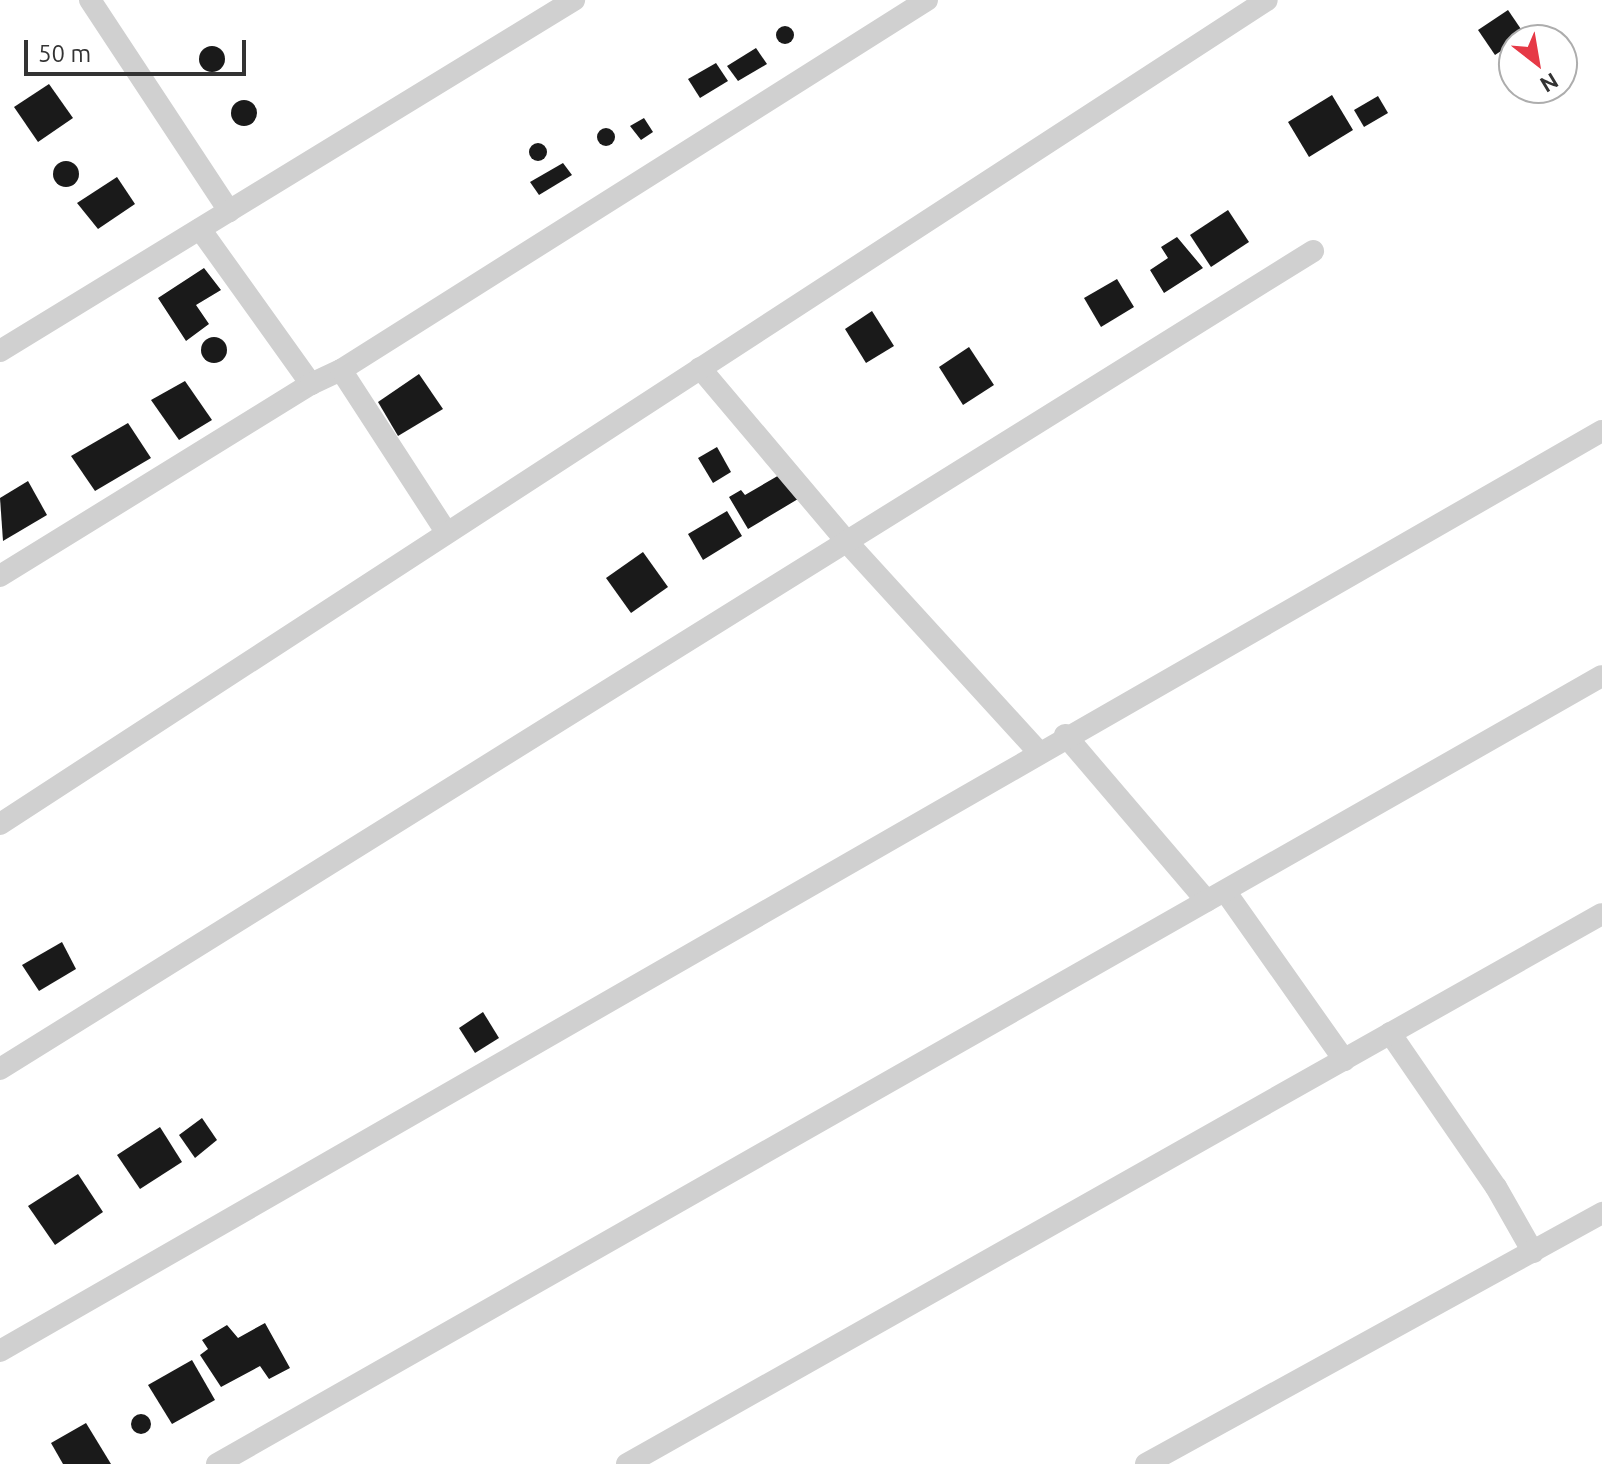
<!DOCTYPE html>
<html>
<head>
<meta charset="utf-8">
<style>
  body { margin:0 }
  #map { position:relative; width:1602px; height:1464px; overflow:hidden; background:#fff; font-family:Ubuntu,sans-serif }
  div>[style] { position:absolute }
  .building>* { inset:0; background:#1a1a1a }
  .round { border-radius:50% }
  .minor>* { height:22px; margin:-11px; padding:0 11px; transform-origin:11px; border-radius:11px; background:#d0d0d0 }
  span { translate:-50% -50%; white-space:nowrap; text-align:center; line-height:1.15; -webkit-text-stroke:8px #fff; paint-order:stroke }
  .north { position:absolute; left:1498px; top:24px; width:80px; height:80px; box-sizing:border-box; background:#fff; border:2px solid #adadad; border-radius:50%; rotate:149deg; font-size:22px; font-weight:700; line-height:32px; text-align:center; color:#333 }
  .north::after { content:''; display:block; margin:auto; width:28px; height:36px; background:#e63946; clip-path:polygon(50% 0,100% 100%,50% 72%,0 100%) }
  .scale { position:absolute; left:24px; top:40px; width:222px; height:36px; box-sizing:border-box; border:4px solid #333; border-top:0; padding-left:10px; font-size:24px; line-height:28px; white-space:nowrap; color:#333; -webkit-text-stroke:6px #fff; paint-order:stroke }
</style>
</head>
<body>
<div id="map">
  <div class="building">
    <div style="clip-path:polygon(1508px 10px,1525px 35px,1495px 55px,1478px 30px)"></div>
    <div class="round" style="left:776px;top:26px;width:18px;height:18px"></div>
    <div class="round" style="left:199px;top:46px;width:26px;height:26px"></div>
    <div style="clip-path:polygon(756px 48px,767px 64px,738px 81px,727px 66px)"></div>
    <div style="clip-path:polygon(716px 63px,728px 81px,700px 98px,688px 79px)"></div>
    <div style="clip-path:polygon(49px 84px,73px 118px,38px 142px,14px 107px)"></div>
    <div style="clip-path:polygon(1332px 95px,1353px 130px,1309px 157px,1288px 122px)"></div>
    <div style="clip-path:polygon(1378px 96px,1388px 113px,1364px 127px,1354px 110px)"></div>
    <div class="round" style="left:231px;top:100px;width:26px;height:26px"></div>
    <div style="clip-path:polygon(644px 118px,653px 132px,641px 140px,630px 126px)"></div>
    <div class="round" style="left:597px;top:128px;width:18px;height:18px"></div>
    <div class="round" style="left:529px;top:143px;width:18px;height:18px"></div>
    <div class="round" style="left:53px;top:161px;width:26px;height:26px"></div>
    <div style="clip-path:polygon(563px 163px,572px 175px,539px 195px,530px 182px)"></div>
    <div style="clip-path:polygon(117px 177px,135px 204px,98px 229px,77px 203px)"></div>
    <div style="clip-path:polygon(1228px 210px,1249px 242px,1211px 267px,1190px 235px)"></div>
    <div style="clip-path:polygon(1177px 237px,1203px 268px,1164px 293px,1150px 270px,1168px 258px,1161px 247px)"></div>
    <div style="clip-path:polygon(204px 268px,221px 290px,196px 305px,209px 324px,186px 341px,158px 298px)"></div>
    <div style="clip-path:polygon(1117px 279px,1134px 307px,1101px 327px,1084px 298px)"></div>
    <div style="clip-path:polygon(872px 311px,894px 346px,866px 363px,845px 329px)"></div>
    <div class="round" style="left:201px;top:337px;width:26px;height:26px"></div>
    <div style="clip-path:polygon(969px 347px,994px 385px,963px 405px,939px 367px)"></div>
    <div style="clip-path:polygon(419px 374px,443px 409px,398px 436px,378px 402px)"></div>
    <div style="clip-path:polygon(185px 381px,212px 420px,179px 440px,151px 400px)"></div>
    <div style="clip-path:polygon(128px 423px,151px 458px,95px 491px,71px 456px)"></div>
    <div style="clip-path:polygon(717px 447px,731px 472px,713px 483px,698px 458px)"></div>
    <div style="clip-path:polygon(788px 470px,803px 496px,748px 529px,729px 497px,741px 490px,745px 495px)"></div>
    <div style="clip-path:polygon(28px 481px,47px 515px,3px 541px,0 498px)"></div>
    <div style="clip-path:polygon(727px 511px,742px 536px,703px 560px,688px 534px)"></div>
    <div style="clip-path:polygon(643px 552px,668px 587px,631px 613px,606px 578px)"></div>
    <div style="clip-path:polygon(62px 942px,76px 969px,39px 991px,22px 965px)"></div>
    <div style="clip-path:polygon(483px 1012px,499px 1038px,475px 1053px,459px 1028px)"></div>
    <div style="clip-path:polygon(202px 1118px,217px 1140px,195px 1158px,179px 1135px)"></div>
    <div style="clip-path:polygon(160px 1127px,182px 1162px,140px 1189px,117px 1155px)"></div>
    <div style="clip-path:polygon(78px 1174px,103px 1212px,55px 1245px,28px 1206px)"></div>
    <div style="clip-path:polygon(265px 1323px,290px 1368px,269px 1379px,260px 1366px,221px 1387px,200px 1355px,208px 1349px,202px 1340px,227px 1325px,238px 1338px)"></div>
    <div style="clip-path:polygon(192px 1360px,215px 1400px,172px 1424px,148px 1385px)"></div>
    <div class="round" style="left:131px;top:1414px;width:20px;height:20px"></div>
    <div style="clip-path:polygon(86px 1423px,111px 1464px,63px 1464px,51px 1443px)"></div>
  </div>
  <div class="minor">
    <div style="left:90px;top:0;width:253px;rotate:56.6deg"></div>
    <div style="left:200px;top:229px;width:191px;rotate:54.4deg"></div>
    <div style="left:0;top:351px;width:673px;rotate:-31.45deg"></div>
    <div style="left:700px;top:368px;width:226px;rotate:49.8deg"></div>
    <div style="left:846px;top:541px;width:285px;rotate:47.6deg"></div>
    <div style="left:341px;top:370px;width:194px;rotate:57deg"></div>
    <div style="left:0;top:576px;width:365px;rotate:-31.7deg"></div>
    <div style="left:311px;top:384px;width:33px;rotate:-25deg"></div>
    <div style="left:341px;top:370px;width:693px;rotate:-32.27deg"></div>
    <div style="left:1065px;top:735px;width:218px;rotate:49.5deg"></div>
    <div style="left:0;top:824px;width:1511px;rotate:-33.04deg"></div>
    <div style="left:1225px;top:891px;width:207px;rotate:54.8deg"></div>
    <div style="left:1390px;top:1033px;width:187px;rotate:55.5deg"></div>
    <div style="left:1496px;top:1187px;width:75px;rotate:60.4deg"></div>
    <div style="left:0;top:1069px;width:1547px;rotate:-31.92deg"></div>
    <div style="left:0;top:1351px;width:1847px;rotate:-29.87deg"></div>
    <div style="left:217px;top:1464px;width:1593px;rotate:-29.64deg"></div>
    <div style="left:627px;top:1464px;width:1119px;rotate:-29.43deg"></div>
    <div style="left:1146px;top:1464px;width:521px;rotate:-28.83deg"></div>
  </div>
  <div class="north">N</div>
  <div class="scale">50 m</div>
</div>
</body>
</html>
